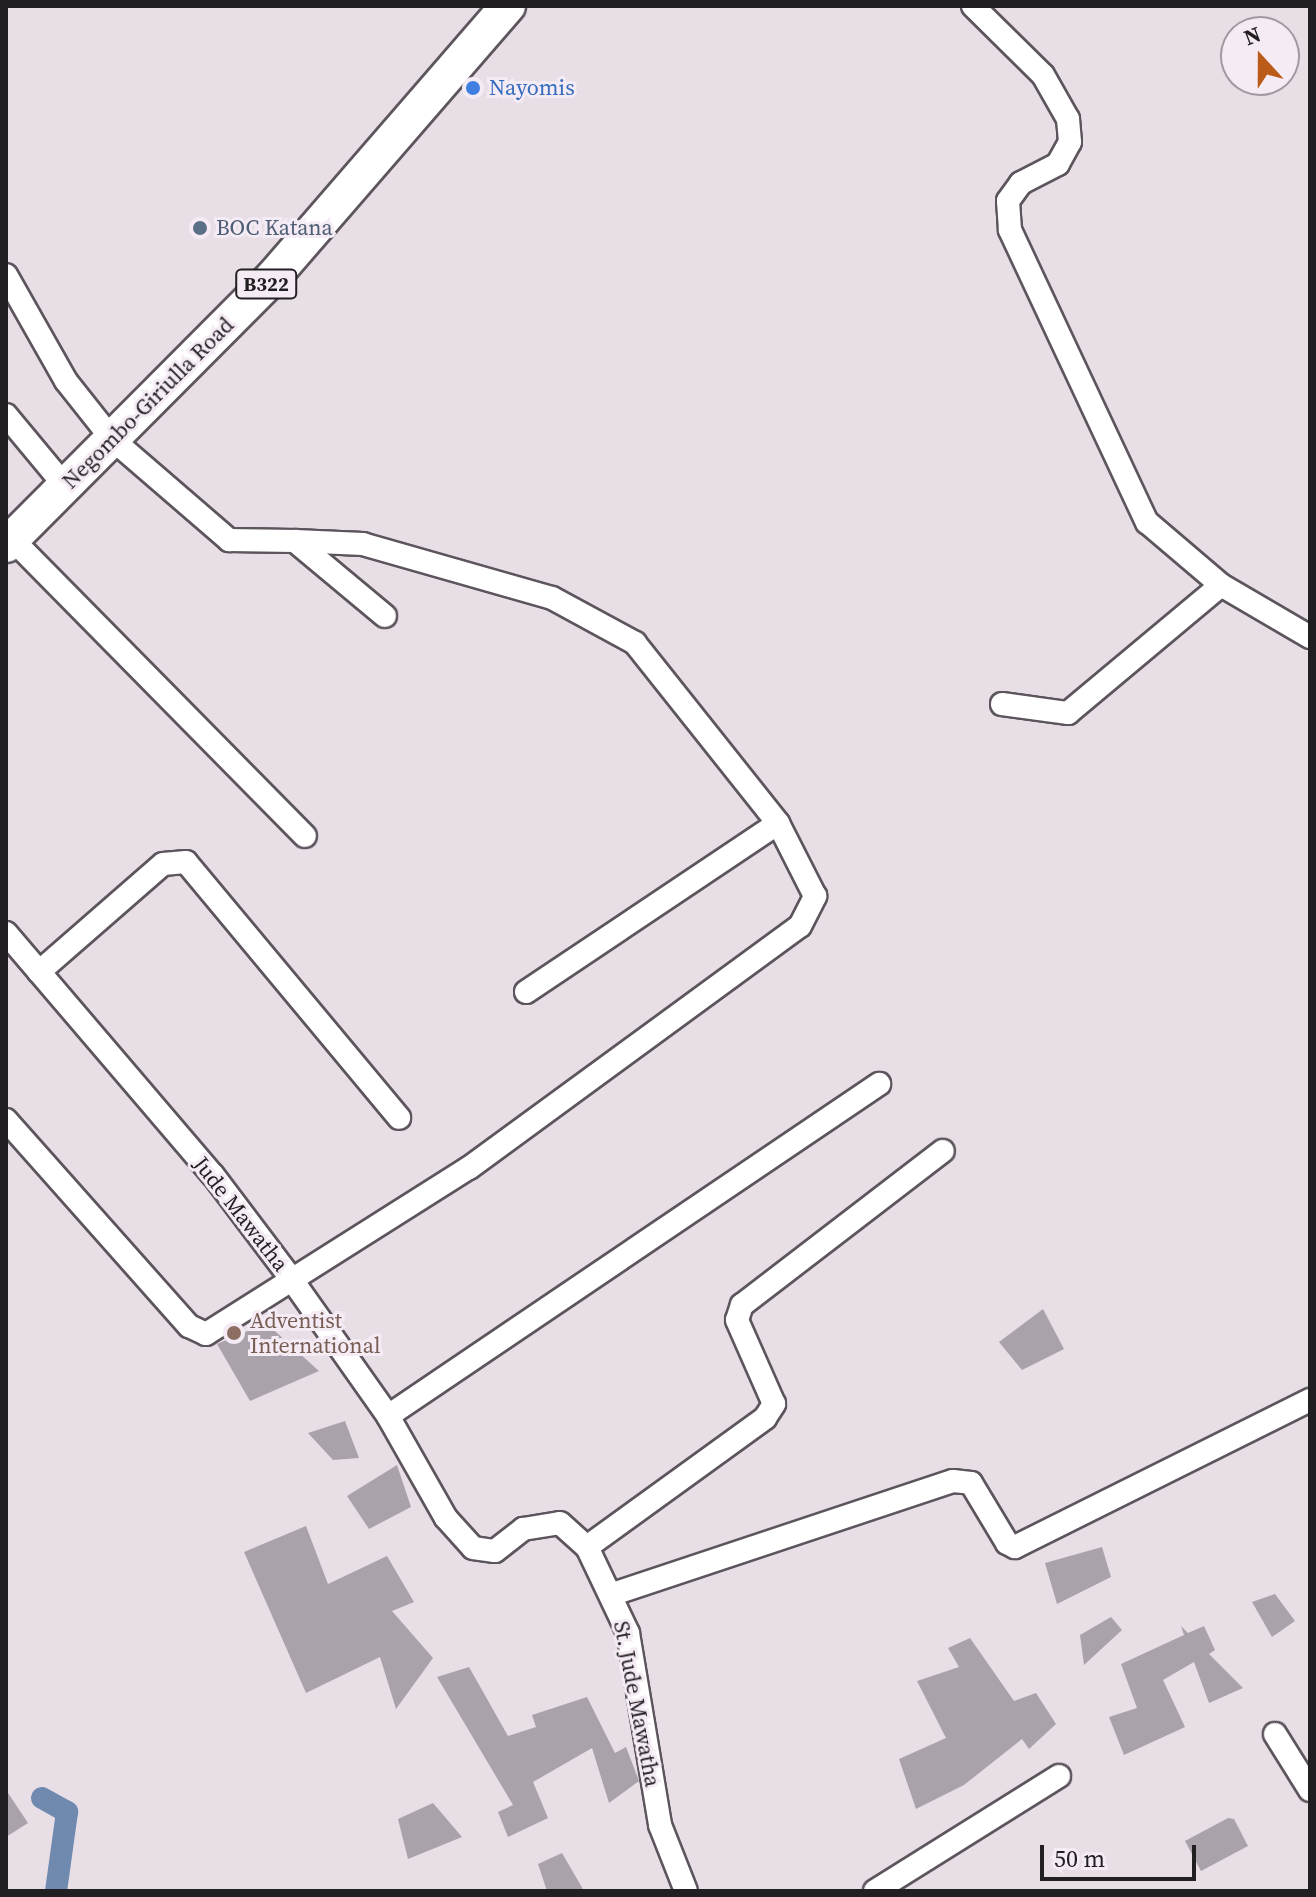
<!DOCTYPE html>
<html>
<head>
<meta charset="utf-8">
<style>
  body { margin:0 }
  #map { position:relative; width:1316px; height:1897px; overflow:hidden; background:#e7dee6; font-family:"Source Serif 4",serif }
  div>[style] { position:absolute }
  .canal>* { height:22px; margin:-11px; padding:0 11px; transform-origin:11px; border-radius:11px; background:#6f89af }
  .building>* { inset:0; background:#aaa2aa }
  .roads { filter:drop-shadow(2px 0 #5d555d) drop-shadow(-2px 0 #5d555d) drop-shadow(0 2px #5d555d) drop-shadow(0 -2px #5d555d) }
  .minor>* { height:22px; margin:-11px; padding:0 11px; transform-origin:11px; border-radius:11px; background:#fff }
  .primary>* { height:34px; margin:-17px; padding:0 17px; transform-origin:17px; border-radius:17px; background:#fff }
  .dots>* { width:22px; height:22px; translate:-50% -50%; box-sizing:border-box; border:4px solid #f4ebf4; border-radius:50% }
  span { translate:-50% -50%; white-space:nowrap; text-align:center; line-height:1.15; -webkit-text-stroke:6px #f4ebf4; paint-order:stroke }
  .shield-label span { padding:2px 6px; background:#f4ebf4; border:2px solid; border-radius:6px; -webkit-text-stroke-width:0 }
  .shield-label { font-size:20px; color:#221f22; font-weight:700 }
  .shop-label { font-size:22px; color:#366cbe }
  .left { translate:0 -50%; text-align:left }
  .service-label { font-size:22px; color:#4e5e75 }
  .street-label { font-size:22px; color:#221f22 }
  .education-label { font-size:22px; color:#785e54 }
  .frame { position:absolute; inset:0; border:8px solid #221f22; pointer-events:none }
  .north { position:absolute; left:1220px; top:16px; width:80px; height:80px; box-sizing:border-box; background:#f4ebf4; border:2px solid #a099a0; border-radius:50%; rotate:339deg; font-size:22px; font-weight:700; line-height:32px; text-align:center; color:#221f22 }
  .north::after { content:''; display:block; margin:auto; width:28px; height:36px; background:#bb5b1a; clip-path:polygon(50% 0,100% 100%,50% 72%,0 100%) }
  .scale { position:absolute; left:1040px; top:1845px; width:156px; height:36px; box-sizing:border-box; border:4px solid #221f22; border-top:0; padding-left:10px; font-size:24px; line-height:28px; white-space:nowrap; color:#221f22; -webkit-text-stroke:6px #f4ebf4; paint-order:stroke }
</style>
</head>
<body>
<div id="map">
  <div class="canal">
    <div style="left:42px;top:1798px;width:29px;rotate:29deg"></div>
    <div style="left:67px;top:1812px;width:80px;rotate:97.9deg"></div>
  </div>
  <div class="building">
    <div style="clip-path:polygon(1043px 1309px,1064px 1349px,1022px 1370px,999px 1342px)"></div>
    <div style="clip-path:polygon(266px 1323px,319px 1371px,250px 1401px,217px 1344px)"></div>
    <div style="clip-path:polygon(345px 1421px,359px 1458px,333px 1460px,308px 1433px)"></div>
    <div style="clip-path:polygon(397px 1465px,411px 1507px,369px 1529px,347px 1496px)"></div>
    <div style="clip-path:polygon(306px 1526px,328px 1584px,387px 1556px,414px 1602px,392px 1611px,433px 1658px,396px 1709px,380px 1657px,306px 1693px,244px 1552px)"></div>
    <div style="clip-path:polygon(1102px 1547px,1111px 1577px,1057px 1604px,1045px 1563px)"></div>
    <div style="clip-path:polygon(1275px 1594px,1295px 1621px,1272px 1637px,1252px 1602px)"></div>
    <div style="clip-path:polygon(1111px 1617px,1122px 1630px,1084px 1665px,1080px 1635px)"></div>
    <div style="clip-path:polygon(1181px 1626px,1188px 1633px,1204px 1626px,1215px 1650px,1209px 1654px,1243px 1688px,1209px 1703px,1194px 1662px,1163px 1680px,1185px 1727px,1124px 1755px,1109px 1717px,1137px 1708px,1121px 1664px,1184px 1635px)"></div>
    <div style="clip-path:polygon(970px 1638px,1014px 1701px,1036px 1693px,1056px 1724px,1029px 1749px,1022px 1739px,964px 1785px,916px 1809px,899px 1759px,946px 1738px,917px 1681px,959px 1667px,948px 1648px)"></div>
    <div style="clip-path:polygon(469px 1667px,508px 1736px,536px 1727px,532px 1715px,587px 1697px,615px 1753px,626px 1747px,639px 1781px,609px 1803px,592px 1748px,533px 1782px,548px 1818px,508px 1837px,498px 1812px,513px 1805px,437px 1677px)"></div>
    <div style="clip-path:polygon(6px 1790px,28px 1823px,6px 1837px)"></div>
    <div style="clip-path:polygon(433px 1803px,462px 1837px,408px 1859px,398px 1819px)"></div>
    <div style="clip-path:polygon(1228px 1818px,1234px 1819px,1248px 1846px,1201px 1871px,1185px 1841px)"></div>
    <div style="clip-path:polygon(562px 1853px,584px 1891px,547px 1891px,538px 1864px)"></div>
  </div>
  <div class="roads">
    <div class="minor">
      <div style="left:973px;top:6px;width:98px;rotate:44.6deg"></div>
      <div style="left:1043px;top:75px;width:51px;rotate:60.4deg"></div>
      <div style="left:1068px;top:119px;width:23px;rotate:85deg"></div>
      <div style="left:1070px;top:142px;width:25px;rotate:119deg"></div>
      <div style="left:1058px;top:164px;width:42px;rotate:152.8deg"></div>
      <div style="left:1021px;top:183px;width:22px;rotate:126deg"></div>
      <div style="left:1008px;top:201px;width:29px;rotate:86deg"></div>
      <div style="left:1010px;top:230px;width:323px;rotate:64.9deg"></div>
      <div style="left:1147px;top:522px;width:97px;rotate:40.4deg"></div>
      <div style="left:1221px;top:585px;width:103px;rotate:30.3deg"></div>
      <div style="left:6px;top:275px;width:122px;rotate:60.5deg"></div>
      <div style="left:66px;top:381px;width:74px;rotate:51.6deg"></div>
      <div style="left:112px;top:439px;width:155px;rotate:40.8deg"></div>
      <div style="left:229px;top:540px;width:66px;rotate:0.9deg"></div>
      <div style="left:295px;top:541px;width:117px;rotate:39.8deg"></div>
      <div style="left:6px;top:415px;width:92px;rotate:50.3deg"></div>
      <div style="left:12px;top:539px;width:417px;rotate:45.4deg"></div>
      <div style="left:1002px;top:704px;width:67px;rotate:7.8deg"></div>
      <div style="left:1068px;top:713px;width:199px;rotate:-39.9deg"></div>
      <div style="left:6px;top:933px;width:318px;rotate:49.5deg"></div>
      <div style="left:213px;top:1175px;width:128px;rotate:53deg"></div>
      <div style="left:290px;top:1277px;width:170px;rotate:54.8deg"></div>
      <div style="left:388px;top:1416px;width:117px;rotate:60.4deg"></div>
      <div style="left:446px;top:1518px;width:40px;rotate:48deg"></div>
      <div style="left:473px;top:1548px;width:22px;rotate:8deg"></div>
      <div style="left:495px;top:1551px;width:36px;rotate:-38deg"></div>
      <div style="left:523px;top:1529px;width:37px;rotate:-9deg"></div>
      <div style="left:560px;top:1523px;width:36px;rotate:42deg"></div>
      <div style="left:587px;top:1547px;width:95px;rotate:64.5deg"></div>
      <div style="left:628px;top:1633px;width:195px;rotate:80.5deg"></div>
      <div style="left:660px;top:1825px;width:71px;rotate:68.5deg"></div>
      <div style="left:39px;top:972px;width:164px;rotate:-41.1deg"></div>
      <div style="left:163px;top:864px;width:23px;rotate:-5deg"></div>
      <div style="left:186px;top:862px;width:333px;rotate:50.2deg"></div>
      <div style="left:526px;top:992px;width:303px;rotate:-33.8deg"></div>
      <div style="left:6px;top:1120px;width:276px;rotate:48.4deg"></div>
      <div style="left:189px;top:1326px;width:19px;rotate:25deg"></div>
      <div style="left:206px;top:1334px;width:311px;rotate:-32.3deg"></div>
      <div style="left:469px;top:1168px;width:410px;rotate:-36.2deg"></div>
      <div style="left:800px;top:926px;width:34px;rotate:-63deg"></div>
      <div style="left:815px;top:896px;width:82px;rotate:-116.9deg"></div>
      <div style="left:778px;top:823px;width:230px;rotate:-128.5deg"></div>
      <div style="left:635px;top:643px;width:94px;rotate:-151.5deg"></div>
      <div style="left:552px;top:598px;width:197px;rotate:-164.1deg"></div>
      <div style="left:363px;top:544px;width:68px;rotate:-177.5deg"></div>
      <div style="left:388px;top:1416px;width:593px;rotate:-34.07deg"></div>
      <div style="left:587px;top:1547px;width:220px;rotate:-35.9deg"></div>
      <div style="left:765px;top:1418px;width:17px;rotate:-57deg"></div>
      <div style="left:774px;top:1404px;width:92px;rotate:-113.8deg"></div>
      <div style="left:737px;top:1320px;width:16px;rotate:-72deg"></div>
      <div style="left:742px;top:1305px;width:253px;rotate:-37.5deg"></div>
      <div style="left:613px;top:1594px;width:358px;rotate:-18.4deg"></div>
      <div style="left:953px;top:1481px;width:18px;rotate:6deg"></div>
      <div style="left:971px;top:1483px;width:70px;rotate:59deg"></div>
      <div style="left:1007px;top:1543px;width:9px;rotate:27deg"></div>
      <div style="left:1015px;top:1547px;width:330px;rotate:-26.5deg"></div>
      <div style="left:1275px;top:1734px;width:66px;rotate:58deg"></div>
      <div style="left:875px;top:1891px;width:217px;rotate:-32deg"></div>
    </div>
    <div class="primary">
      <div style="left:6px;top:545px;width:378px;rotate:-45.1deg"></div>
      <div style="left:273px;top:277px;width:359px;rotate:-49.1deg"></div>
    </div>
  </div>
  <div class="dots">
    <div style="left:473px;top:88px;background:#3f7fe0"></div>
    <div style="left:200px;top:228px;background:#5c6f8a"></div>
    <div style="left:234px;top:1333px;background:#8d6e63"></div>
  </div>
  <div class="shield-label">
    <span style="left:266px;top:284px">B322</span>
  </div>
  <div class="shop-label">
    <span class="left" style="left:489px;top:88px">Nayomis</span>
  </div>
  <div class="service-label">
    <span class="left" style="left:216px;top:228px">BOC Katana</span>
  </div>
  <div class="street-label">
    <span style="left:148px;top:403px;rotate:-45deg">Negombo-Giriulla Road</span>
    <span style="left:241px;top:1214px;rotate:52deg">Jude Mawatha</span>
    <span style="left:637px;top:1704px;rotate:79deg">St. Jude Mawatha</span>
  </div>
  <div class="education-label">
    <span class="left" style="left:250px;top:1333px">Adventist<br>International</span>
  </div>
  <div class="frame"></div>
  <div class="north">N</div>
  <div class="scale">50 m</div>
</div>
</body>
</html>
